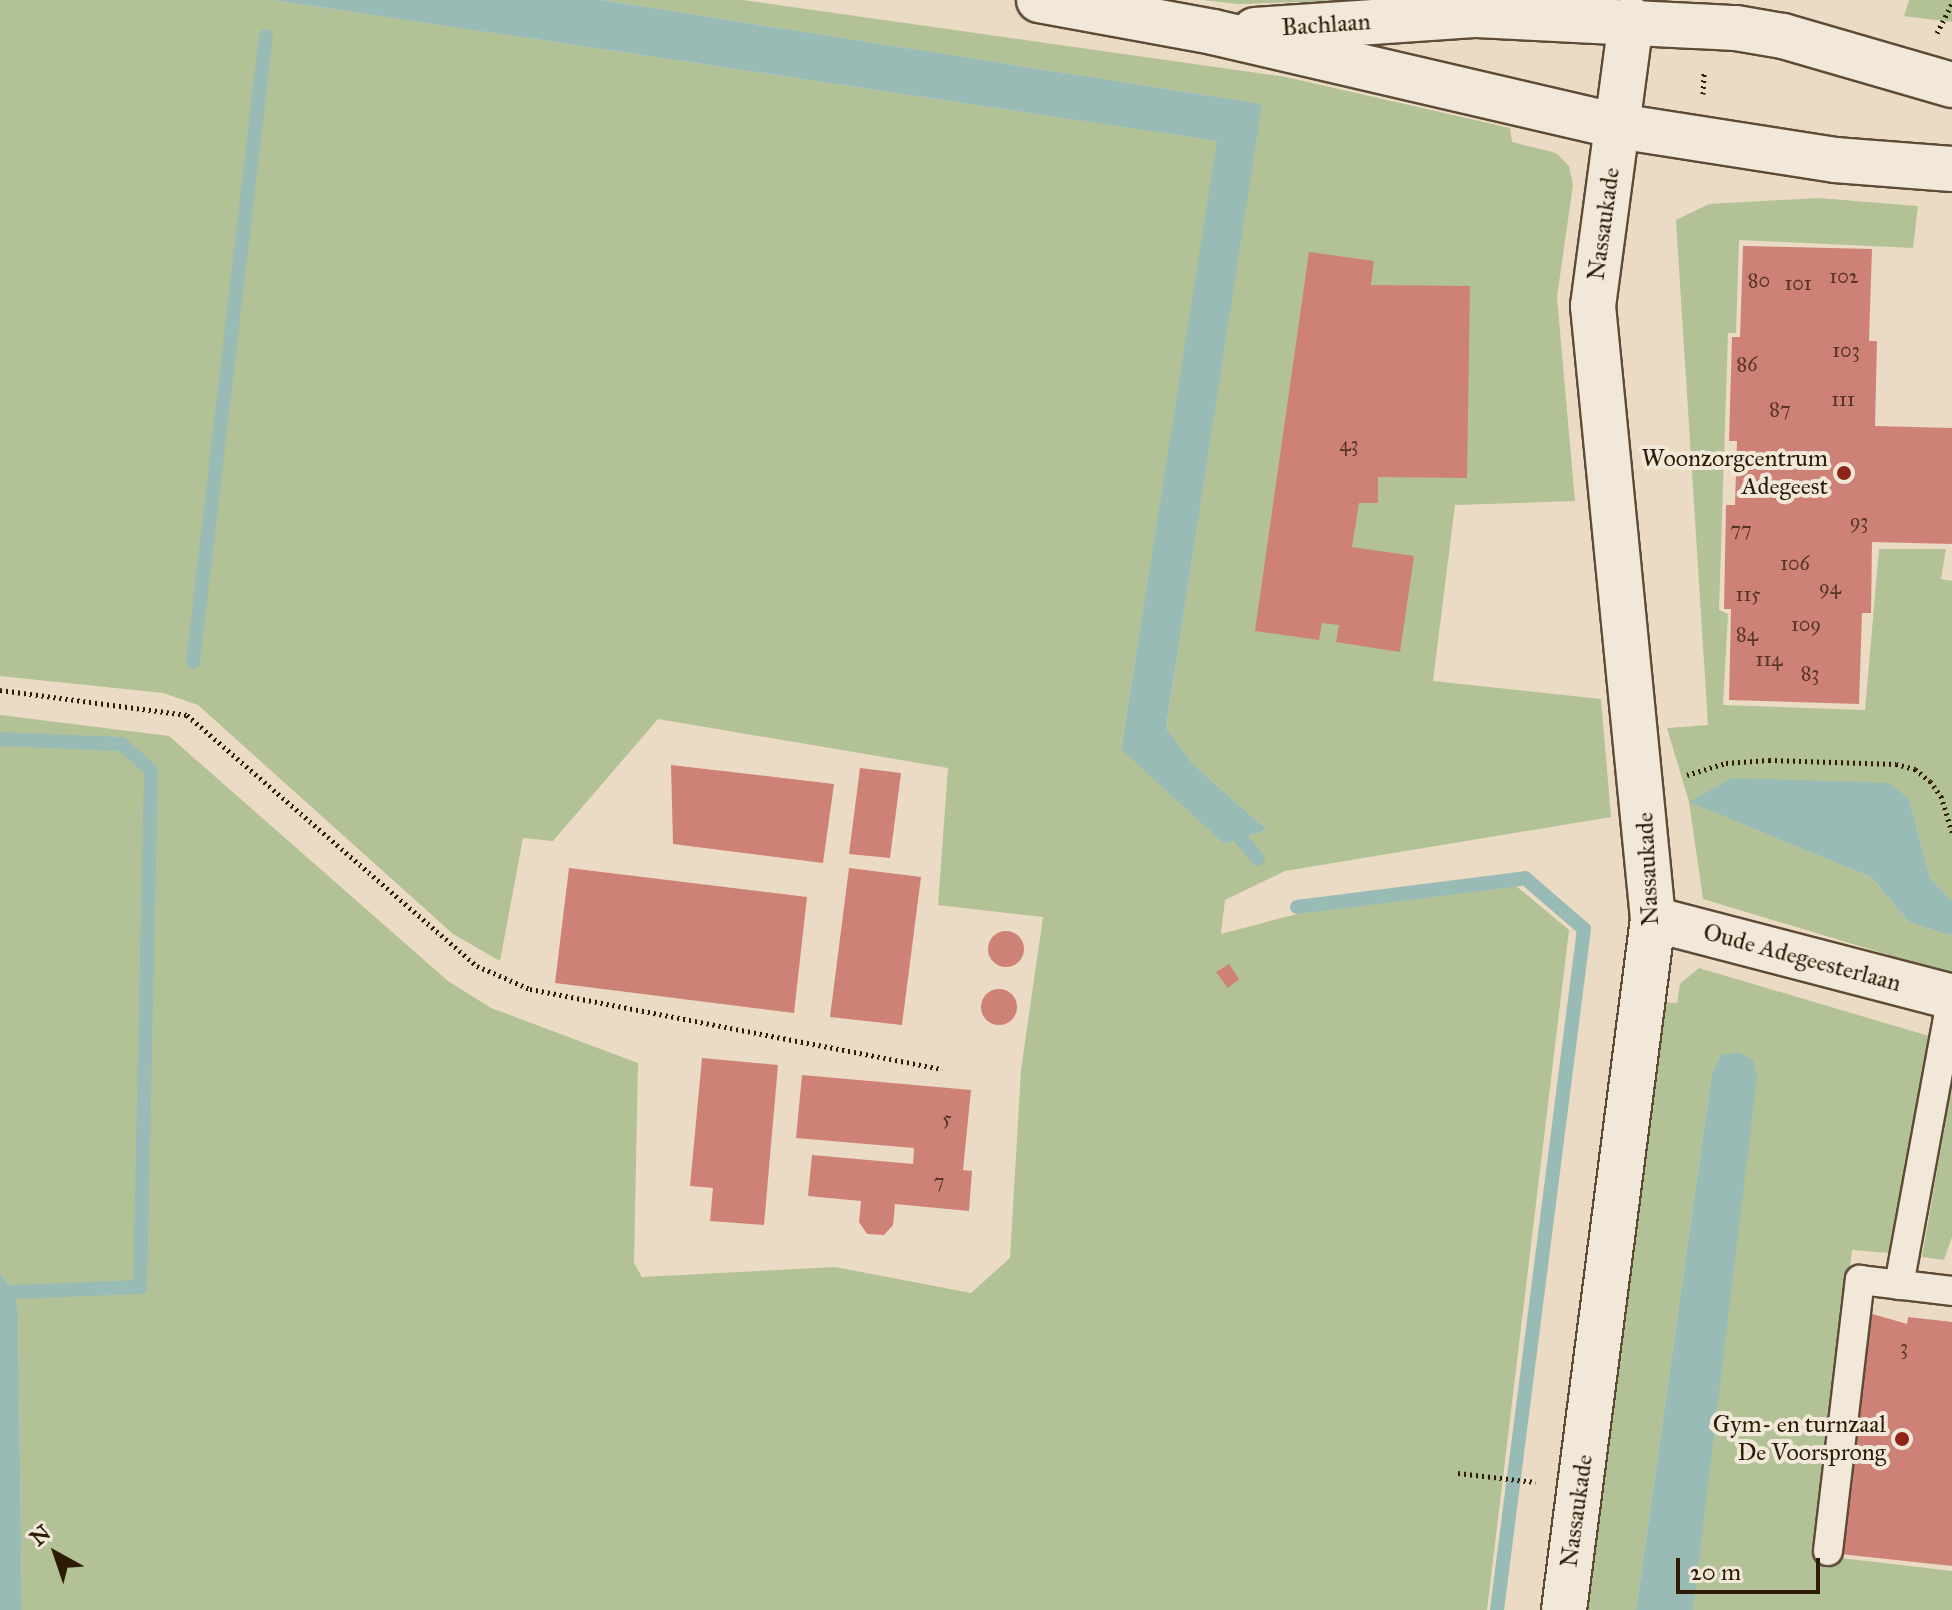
<!DOCTYPE html>
<html>
<head>
<meta charset="utf-8">
<style>
  body { margin:0 }
  #map { position:relative; width:1952px; height:1610px; overflow:hidden; background:#ebdbc4; font-family:"IM FELL Great Primer",serif }
  div>[style] { position:absolute }
  .green>* { inset:0; background:#b3c197 }
  .water>* { inset:0; background:#98bbb5 }
  .stream>* { height:14px; margin:-7px; padding:0 7px; transform-origin:7px; border-radius:7px; background:#98bbb5 }
  .building>* { inset:0; background:#ce8277 }
  .round { border-radius:50% }
  .path>* { height:5px; margin-top:-2.5px; transform-origin:0; background:repeating-linear-gradient(90deg,#2e1b06 0 2px,transparent 0 6px) }
  .roads { filter:drop-shadow(2px 0 #5d4b36) drop-shadow(-2px 0 #5d4b36) drop-shadow(0 2px #5d4b36) drop-shadow(0 -2px #5d4b36) }
  .lane>* { height:28px; margin:-14px; padding:0 14px; transform-origin:14px; border-radius:14px; background:#f2e8d9 }
  .street>* { height:44px; margin:-22px; padding:0 22px; transform-origin:22px; border-radius:22px; background:#f2e8d9 }
  .dots>* { width:22px; height:22px; translate:-50% -50%; box-sizing:border-box; border:4px solid #f2e8d9; border-radius:50% }
  span { translate:-50% -50%; white-space:nowrap; text-align:center; line-height:1.15; -webkit-text-stroke:8px #f2e8d9; paint-order:stroke }
  .number-label { font-size:20px; color:#563522 }
  .number-label span { -webkit-text-stroke-width:0 }
  .street-label { font-size:24px; color:#2e1b06 }
  .poi-label { font-size:24px; color:#2e1b06 }
  .right { translate:-100% -50%; text-align:right }
  .north { position:absolute; left:16px; top:1514px; width:80px; height:80px; -webkit-text-stroke:6px #f2e8d9; paint-order:stroke; rotate:320deg; font-size:22px; font-weight:700; line-height:32px; text-align:center; color:#2e1b06 }
  .north::after { content:''; display:block; margin:auto; width:28px; height:36px; background:#2e1b06; clip-path:polygon(50% 0,100% 100%,50% 72%,0 100%) }
  .scale { position:absolute; left:1676px; top:1558px; width:144px; height:36px; box-sizing:border-box; border:4px solid #2e1b06; border-top:0; padding-left:10px; font-size:24px; line-height:28px; white-space:nowrap; color:#2e1b06; -webkit-text-stroke:6px #f2e8d9; paint-order:stroke }
</style>
</head>
<body>
<div id="map">
  <div class="green">
    <div style="clip-path:polygon(0 0,273px 0,1218px 141px,1121px 748px,1224px 844px,1267px 830px,1193px 764px,1166px 730px,1261px 104px,602px 0,743px 0,1286px 77px,1510px 128px,1512px 142px,1556px 153px,1569px 166px,1573px 185px,1557px 297px,1575px 501px,1455px 505px,1433px 681px,1601px 699px,1611px 817px,1285px 871px,1225px 900px,1221px 934px,1297px 914px,1515px 885px,1569px 930px,1487px 1610px,22px 1610px,18px 1310px,14px 1292px,0 1273px,0 715px,169px 736px,448px 981px,491px 1008px,638px 1063px,634px 1263px,642px 1277px,835px 1267px,971px 1293px,1010px 1258px,1021px 1070px,1043px 917px,938px 905px,948px 768px,658px 719px,553px 841px,523px 838px,500px 961px,453px 934px,198px 705px,163px 693px,0 676px)"></div>
    <div style="clip-path:polygon(1203px 0,1359px 0,1238px 4px)"></div>
    <div style="clip-path:polygon(1909px 0,1952px 0,1952px 22px,1904px 16px)"></div>
    <div style="clip-path:polygon(1818px 198px,1918px 206px,1913px 248px,1739px 240px,1736px 333px,1728px 333px,1719px 610px,1728px 614px,1723px 705px,1865px 710px,1879px 549px,1946px 549px,1941px 579px,1952px 581px,1952px 901px,1930px 878px,1909px 799px,1690px 802px,1871px 877px,1909px 922px,1952px 936px,1952px 974px,1703px 899px,1689px 802px,1667px 728px,1708px 725px,1676px 220px,1709px 204px)"></div>
    <div style="clip-path:polygon(1699px 968px,1929px 1036px,1891px 1253px,1852px 1250px,1815px 1555px,1952px 1571px,1952px 1610px,1693px 1610px,1721px 1055px,1712px 1072px,1636px 1610px,1583px 1610px,1661px 1002px,1677px 1003px,1680px 984px)"></div>
    <div style="clip-path:polygon(1952px 1085px,1952px 1237px,1944px 1260px,1922px 1257px)"></div>
  </div>
  <div class="water">
    <div style="clip-path:polygon(273px 0,602px 0,1262px 104px,1166px 729px,1193px 764px,1267px 830px,1224px 844px,1121px 749px,1217px 141px)"></div>
    <div style="clip-path:polygon(1732px 778px,1889px 783px,1909px 799px,1930px 878px,1952px 901px,1952px 936px,1909px 922px,1871px 877px,1689px 802px)"></div>
    <div style="clip-path:polygon(1737px 1052px,1753px 1060px,1757px 1077px,1693px 1610px,1636px 1610px,1712px 1072px,1721px 1055px)"></div>
    <div style="clip-path:polygon(0 1273px,14px 1292px,18px 1310px,22px 1610px,0 1610px)"></div>
  </div>
  <div class="stream">
    <div style="left:193px;top:662px;width:630px;rotate:-83.35deg"></div>
    <div style="left:0;top:739px;width:121px;rotate:2.4deg"></div>
    <div style="left:121px;top:744px;width:40px;rotate:41deg"></div>
    <div style="left:151px;top:770px;width:517px;rotate:91.22deg"></div>
    <div style="left:140px;top:1287px;width:126px;rotate:177.7deg"></div>
    <div style="left:1230px;top:825px;width:44px;rotate:50.5deg"></div>
    <div style="left:1297px;top:907px;width:230px;rotate:-7.2deg"></div>
    <div style="left:1525px;top:878px;width:78px;rotate:40.8deg"></div>
    <div style="left:1584px;top:929px;width:687px;rotate:97.28deg"></div>
  </div>
  <div class="building">
    <div style="clip-path:polygon(1743px 246px,1872px 249px,1869px 341px,1877px 341px,1875px 426px,1952px 428px,1952px 544px,1872px 542px,1871px 613px,1862px 613px,1859px 704px,1729px 700px,1731px 609px,1724px 609px,1726px 505px,1735px 505px,1737px 441px,1729px 441px,1732px 337px,1740px 337px)"></div>
    <div style="clip-path:polygon(1309px 252px,1374px 261px,1371px 285px,1470px 286px,1467px 478px,1378px 477px,1378px 503px,1359px 503px,1352px 547px,1414px 556px,1400px 652px,1336px 642px,1339px 625px,1322px 623px,1319px 640px,1255px 631px)"></div>
    <div style="clip-path:polygon(671px 765px,834px 784px,823px 863px,673px 844px)"></div>
    <div style="clip-path:polygon(860px 768px,901px 773px,890px 858px,849px 854px)"></div>
    <div style="clip-path:polygon(569px 868px,807px 897px,794px 1013px,555px 983px)"></div>
    <div style="clip-path:polygon(849px 868px,921px 877px,902px 1025px,830px 1017px)"></div>
    <div class="round" style="left:988px;top:931px;width:36px;height:36px"></div>
    <div style="clip-path:polygon(1229px 964px,1239px 979px,1228px 988px,1216px 972px)"></div>
    <div class="round" style="left:981px;top:989px;width:36px;height:36px"></div>
    <div style="clip-path:polygon(702px 1058px,778px 1065px,764px 1225px,710px 1221px,713px 1188px,690px 1186px)"></div>
    <div style="clip-path:polygon(802px 1075px,971px 1090px,963px 1170px,972px 1171px,969px 1211px,895px 1204px,893px 1225px,884px 1235px,867px 1234px,859px 1222px,861px 1201px,808px 1196px,812px 1155px,913px 1164px,914px 1148px,796px 1138px)"></div>
    <div style="clip-path:polygon(1866px 1312px,1907px 1324px,1908px 1317px,1952px 1322px,1952px 1566px,1840px 1554px)"></div>
  </div>
  <div class="path">
    <div style="left:1937px;top:33px;width:34px;rotate:-63deg"></div>
    <div style="left:1703px;top:94px;width:22px;rotate:-87deg"></div>
    <div style="left:0;top:690px;width:189px;rotate:7.6deg"></div>
    <div style="left:187px;top:715px;width:384px;rotate:40.9deg"></div>
    <div style="left:477px;top:966px;width:58px;rotate:23.5deg"></div>
    <div style="left:530px;top:989px;width:420px;rotate:11deg"></div>
    <div style="left:1687px;top:775px;width:41px;rotate:-17.1deg"></div>
    <div style="left:1726px;top:763px;width:43px;rotate:-4deg"></div>
    <div style="left:1769px;top:760px;width:127px;rotate:1.8deg"></div>
    <div style="left:1896px;top:764px;width:20px;rotate:15deg"></div>
    <div style="left:1915px;top:769px;width:19px;rotate:39deg"></div>
    <div style="left:1930px;top:781px;width:19px;rotate:54deg"></div>
    <div style="left:1941px;top:796px;width:38px;rotate:73deg"></div>
    <div style="left:1458px;top:1473px;width:78px;rotate:6.7deg"></div>
  </div>
  <div class="roads">
    <div class="lane">
      <div style="left:1899px;top:1285px;width:293px;rotate:-79.6deg"></div>
      <div style="left:1828px;top:1551px;width:273px;rotate:-83.3deg"></div>
      <div style="left:1860px;top:1280px;width:93px;rotate:6.8deg"></div>
    </div>
    <div class="street">
      <div style="left:1039px;top:0;width:177px;rotate:10.4deg"></div>
      <div style="left:1213px;top:32px;width:416px;rotate:13.1deg"></div>
      <div style="left:1618px;top:126px;width:220px;rotate:8.9deg"></div>
      <div style="left:1835px;top:160px;width:117px;rotate:4.4deg"></div>
      <div style="left:1255px;top:30px;width:223px;rotate:-3.9deg"></div>
      <div style="left:1477px;top:15px;width:259px;rotate:2.9deg"></div>
      <div style="left:1736px;top:28px;width:48px;rotate:9.7deg"></div>
      <div style="left:1783px;top:36px;width:176px;rotate:16.2deg"></div>
      <div style="left:1653px;top:919px;width:309px;rotate:14.6deg"></div>
      <div style="left:1564px;top:1610px;width:697px;rotate:-82.66deg"></div>
      <div style="left:1653px;top:919px;width:616px;rotate:-95.59deg"></div>
      <div style="left:1593px;top:306px;width:289px;rotate:-82.4deg"></div>
    </div>
  </div>
  <div class="dots">
    <div style="left:1844px;top:473px;background:#8f2418"></div>
    <div style="left:1902px;top:1439px;background:#8f2418"></div>
  </div>
  <div class="number-label">
    <span style="left:1844px;top:276px">102</span>
    <span style="left:1759px;top:280px">80</span>
    <span style="left:1798px;top:283px">101</span>
    <span style="left:1846px;top:350px">103</span>
    <span style="left:1747px;top:364px">86</span>
    <span style="left:1843px;top:399px">111</span>
    <span style="left:1780px;top:409px">87</span>
    <span style="left:1349px;top:444px">43</span>
    <span style="left:1859px;top:521px">93</span>
    <span style="left:1741px;top:529px">77</span>
    <span style="left:1795px;top:563px">106</span>
    <span style="left:1830px;top:587px">94</span>
    <span style="left:1748px;top:594px">115</span>
    <span style="left:1806px;top:624px">109</span>
    <span style="left:1747px;top:634px">84</span>
    <span style="left:1769px;top:659px">114</span>
    <span style="left:1810px;top:673px">83</span>
    <span style="left:947px;top:1118px">5</span>
    <span style="left:939px;top:1181px">7</span>
    <span style="left:1904px;top:1347px">3</span>
  </div>
  <div class="street-label">
    <span style="left:1326px;top:25px;rotate:-4deg">Bachlaan</span>
    <span style="left:1604px;top:224px;rotate:-82deg">Nassaukade</span>
    <span style="left:1648px;top:869px;rotate:-93deg">Nassaukade</span>
    <span style="left:1802px;top:958px;rotate:15deg">Oude Adegeesterlaan</span>
    <span style="left:1577px;top:1511px;rotate:-82deg">Nassaukade</span>
  </div>
  <div class="poi-label">
    <span class="right" style="left:1828px;top:473px">Woonzorgcentrum<br>Adegeest</span>
    <span class="right" style="left:1886px;top:1439px">Gym- en turnzaal<br>De Voorsprong</span>
  </div>
  <div class="north">N</div>
  <div class="scale">20 m</div>
</div>
</body>
</html>
